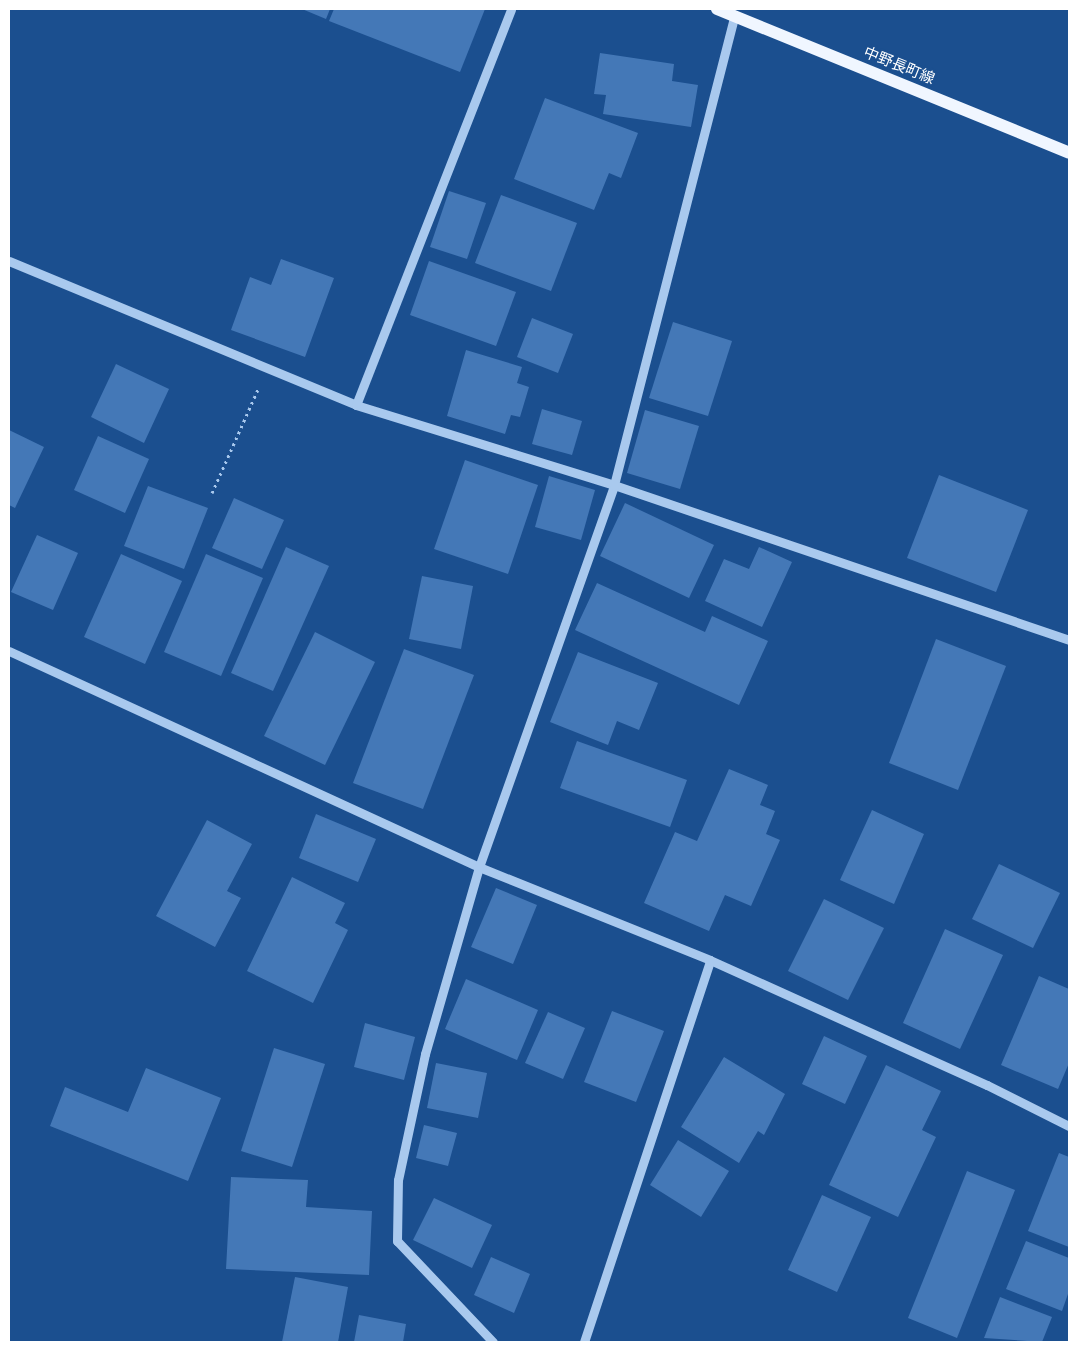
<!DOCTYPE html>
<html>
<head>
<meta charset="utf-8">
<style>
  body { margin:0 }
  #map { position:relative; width:1078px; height:1351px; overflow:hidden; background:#1b4f8f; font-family:"Alegreya Sans","Noto Sans JP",sans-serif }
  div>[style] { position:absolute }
  .building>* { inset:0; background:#4478b7 }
  .path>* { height:3px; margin-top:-1.5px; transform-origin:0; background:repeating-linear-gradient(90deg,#a9c9ee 0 2.5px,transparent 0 6.5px) }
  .minor>* { height:9px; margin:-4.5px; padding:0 4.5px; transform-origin:4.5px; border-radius:4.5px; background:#a9c9ee }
  .major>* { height:12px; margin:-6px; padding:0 6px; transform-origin:6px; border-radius:6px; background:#f0f6ff }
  span { translate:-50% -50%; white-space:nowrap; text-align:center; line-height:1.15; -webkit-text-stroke:4.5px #1b4f8f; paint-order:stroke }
  .street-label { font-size:15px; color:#fff }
  .frame { position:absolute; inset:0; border:10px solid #fff; pointer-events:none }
</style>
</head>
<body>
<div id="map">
  <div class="building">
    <div style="clip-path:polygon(302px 9px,330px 9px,326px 19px)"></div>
    <div style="clip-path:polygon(334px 9px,485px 9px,460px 72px,329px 21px)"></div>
    <div style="clip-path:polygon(600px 53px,674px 64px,672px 81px,698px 85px,691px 127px,603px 114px,606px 95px,594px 94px)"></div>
    <div style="clip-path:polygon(545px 98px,638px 133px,621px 178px,609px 173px,594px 210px,514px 179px)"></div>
    <div style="clip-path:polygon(449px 191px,486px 203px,467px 259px,430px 247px)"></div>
    <div style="clip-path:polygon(501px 195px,577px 223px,551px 291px,475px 263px)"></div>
    <div style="clip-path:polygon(281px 259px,334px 278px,305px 357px,231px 330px,250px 277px,271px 285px)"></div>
    <div style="clip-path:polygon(429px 261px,516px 292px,496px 346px,410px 315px)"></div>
    <div style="clip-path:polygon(532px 318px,573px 334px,558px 373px,517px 357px)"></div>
    <div style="clip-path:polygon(673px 322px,732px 341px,708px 416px,649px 398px)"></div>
    <div style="clip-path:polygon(466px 350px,522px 367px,517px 383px,529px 387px,520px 417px,511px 415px,505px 434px,447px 416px)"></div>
    <div style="clip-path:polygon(116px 364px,169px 389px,144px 443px,91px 417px)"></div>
    <div style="clip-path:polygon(542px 409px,582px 421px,572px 455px,532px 444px)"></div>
    <div style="clip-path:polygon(645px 410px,699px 426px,680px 489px,627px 473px)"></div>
    <div style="clip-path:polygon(9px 430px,44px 447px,15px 508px,9px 505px)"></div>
    <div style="clip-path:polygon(98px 436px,149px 459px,125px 513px,74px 490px)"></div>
    <div style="clip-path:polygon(465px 460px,538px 485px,508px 574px,434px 549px)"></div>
    <div style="clip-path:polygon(939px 475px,1028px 510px,996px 592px,907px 558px)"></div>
    <div style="clip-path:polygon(549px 476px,595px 490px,581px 540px,535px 527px)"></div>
    <div style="clip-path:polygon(148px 486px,208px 508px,184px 569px,124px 546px)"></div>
    <div style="clip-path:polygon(234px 498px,284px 520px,262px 569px,212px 548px)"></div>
    <div style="clip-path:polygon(625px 503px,714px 545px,689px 598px,600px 556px)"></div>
    <div style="clip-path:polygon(37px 535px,78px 553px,53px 610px,11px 592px)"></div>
    <div style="clip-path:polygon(286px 547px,329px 566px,273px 691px,231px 673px)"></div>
    <div style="clip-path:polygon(759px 547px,792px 562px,762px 627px,705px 601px,724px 559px,749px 569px)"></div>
    <div style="clip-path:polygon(121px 554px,182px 581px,145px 664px,84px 637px)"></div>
    <div style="clip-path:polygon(206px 554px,263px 578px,221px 676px,164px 652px)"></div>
    <div style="clip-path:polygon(422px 576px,473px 586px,461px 649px,409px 639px)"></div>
    <div style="clip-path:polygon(597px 583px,705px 632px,712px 616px,768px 641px,739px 705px,575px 630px)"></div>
    <div style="clip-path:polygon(315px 632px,375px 662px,325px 765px,264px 736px)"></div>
    <div style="clip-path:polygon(936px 639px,1006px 666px,958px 790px,889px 763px)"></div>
    <div style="clip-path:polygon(404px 649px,474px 675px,423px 809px,353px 783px)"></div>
    <div style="clip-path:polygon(578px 652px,658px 683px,639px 730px,617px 721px,608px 745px,550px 722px)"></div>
    <div style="clip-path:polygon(577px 741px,687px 780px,670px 827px,560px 788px)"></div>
    <div style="clip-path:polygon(729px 769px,768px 785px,760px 805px,775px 811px,766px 834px,780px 840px,751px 906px,725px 895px,709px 931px,644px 903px,675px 832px,697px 841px)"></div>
    <div style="clip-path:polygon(872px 810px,924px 834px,894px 904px,840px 880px)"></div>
    <div style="clip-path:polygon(316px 814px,376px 839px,358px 882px,299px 858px)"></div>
    <div style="clip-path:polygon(207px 820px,252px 844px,227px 891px,241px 898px,215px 947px,156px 916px)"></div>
    <div style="clip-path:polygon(999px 864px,1060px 893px,1033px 948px,972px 919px)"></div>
    <div style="clip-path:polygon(292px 877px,345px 903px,335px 923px,348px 930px,313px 1003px,247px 971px)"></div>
    <div style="clip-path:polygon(496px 888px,537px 905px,513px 964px,471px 947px)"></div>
    <div style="clip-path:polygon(824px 899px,884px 928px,848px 1000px,788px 971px)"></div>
    <div style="clip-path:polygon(945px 929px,1003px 955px,960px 1049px,903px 1023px)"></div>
    <div style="clip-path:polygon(1039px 976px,1069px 989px,1069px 1063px,1058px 1089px,1001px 1065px)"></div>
    <div style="clip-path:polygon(466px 979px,538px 1010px,517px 1060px,445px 1029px)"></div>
    <div style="clip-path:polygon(612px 1011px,664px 1031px,636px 1102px,584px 1082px)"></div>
    <div style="clip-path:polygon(548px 1012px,585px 1028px,563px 1079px,525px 1063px)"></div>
    <div style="clip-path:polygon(365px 1023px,415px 1037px,404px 1080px,354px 1067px)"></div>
    <div style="clip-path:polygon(824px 1036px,867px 1056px,845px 1104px,802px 1084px)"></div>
    <div style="clip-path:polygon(274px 1048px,325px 1064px,292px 1167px,241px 1151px)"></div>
    <div style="clip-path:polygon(724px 1057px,785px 1094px,764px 1135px,758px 1131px,739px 1163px,681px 1127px)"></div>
    <div style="clip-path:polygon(436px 1063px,487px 1073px,478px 1118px,427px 1108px)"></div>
    <div style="clip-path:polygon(886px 1065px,941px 1091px,922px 1130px,936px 1137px,898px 1217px,829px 1185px)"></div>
    <div style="clip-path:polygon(146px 1068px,221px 1098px,188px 1181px,50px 1126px,65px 1087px,128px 1112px)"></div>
    <div style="clip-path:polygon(424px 1125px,457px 1133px,448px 1166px,416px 1158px)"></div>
    <div style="clip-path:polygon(678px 1140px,729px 1171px,701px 1217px,650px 1185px)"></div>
    <div style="clip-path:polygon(1059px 1153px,1069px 1157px,1069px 1247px,1028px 1231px)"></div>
    <div style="clip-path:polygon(967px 1171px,1015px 1190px,957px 1338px,908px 1318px)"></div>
    <div style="clip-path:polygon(231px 1177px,308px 1180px,306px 1207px,372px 1211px,369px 1275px,226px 1269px)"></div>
    <div style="clip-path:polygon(822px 1195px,871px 1217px,837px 1292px,788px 1270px)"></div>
    <div style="clip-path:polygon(434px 1198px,492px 1225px,472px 1268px,413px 1240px)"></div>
    <div style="clip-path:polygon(1026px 1241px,1069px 1258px,1069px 1291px,1062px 1311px,1006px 1289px)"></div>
    <div style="clip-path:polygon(491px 1257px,530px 1274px,514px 1313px,474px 1295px)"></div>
    <div style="clip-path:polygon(295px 1277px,348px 1287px,338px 1342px,282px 1342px)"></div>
    <div style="clip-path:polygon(1000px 1297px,1052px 1317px,1042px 1342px,984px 1338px)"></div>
    <div style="clip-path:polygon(359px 1315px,406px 1324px,403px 1342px,354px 1342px)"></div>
  </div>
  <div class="path">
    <div style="left:212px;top:493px;width:114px;rotate:-66.1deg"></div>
  </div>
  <div class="minor">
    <div style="left:9px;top:261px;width:376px;rotate:22.5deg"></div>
    <div style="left:356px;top:405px;width:270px;rotate:17.2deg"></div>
    <div style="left:614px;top:485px;width:481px;rotate:18.8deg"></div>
    <div style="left:356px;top:405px;width:425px;rotate:-68.6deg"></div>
    <div style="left:9px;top:651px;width:517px;rotate:24.68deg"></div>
    <div style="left:479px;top:867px;width:249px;rotate:21.9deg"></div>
    <div style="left:710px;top:960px;width:304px;rotate:24.3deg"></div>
    <div style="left:987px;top:1085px;width:92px;rotate:26.6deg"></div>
    <div style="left:493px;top:1342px;width:139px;rotate:-133.5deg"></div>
    <div style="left:397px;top:1241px;width:61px;rotate:-89.1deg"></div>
    <div style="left:398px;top:1180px;width:129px;rotate:-77.9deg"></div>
    <div style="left:425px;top:1054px;width:195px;rotate:-73.9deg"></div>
    <div style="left:479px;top:867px;width:405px;rotate:-70.5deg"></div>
    <div style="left:614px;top:485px;width:484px;rotate:-75.6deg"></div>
    <div style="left:584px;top:1342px;width:402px;rotate:-71.7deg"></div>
  </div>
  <div class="major">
    <div style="left:717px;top:9px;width:380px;rotate:22.2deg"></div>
  </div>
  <div class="street-label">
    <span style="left:899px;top:66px;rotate:22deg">中野長町線</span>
  </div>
  <div class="frame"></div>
</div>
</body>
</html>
